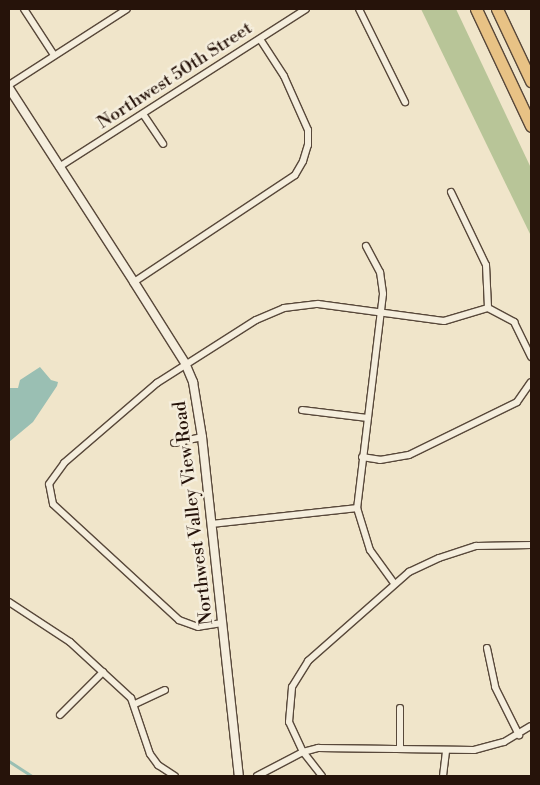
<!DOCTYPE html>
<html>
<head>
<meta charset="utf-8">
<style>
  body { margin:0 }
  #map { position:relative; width:540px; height:785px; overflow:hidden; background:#f0e5ca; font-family:"Libre Bodoni",serif }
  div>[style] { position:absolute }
  .green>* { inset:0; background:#b8c598 }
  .water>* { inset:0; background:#9abfb3 }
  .stream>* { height:2.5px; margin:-1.25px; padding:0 1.25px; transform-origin:1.25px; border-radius:1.25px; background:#9abfb3 }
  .roads { filter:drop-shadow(1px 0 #58483a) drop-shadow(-1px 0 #58483a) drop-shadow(0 1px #58483a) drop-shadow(0 -1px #58483a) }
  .minor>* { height:6px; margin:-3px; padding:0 3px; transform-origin:3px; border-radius:3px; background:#f5eedd }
  .tertiary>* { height:8px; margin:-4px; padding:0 4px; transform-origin:4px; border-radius:4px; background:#f5eedd }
  .motorway>* { height:11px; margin:-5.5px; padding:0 5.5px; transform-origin:5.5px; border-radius:5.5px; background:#e8c285 }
  span { translate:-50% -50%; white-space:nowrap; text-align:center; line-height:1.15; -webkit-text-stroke:5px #f5eedd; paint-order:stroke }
  .street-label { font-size:18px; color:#26130a }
  .frame { position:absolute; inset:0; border:10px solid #26130a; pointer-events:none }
</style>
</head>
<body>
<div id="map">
  <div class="green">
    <div style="clip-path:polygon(421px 9px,456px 9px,531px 168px,531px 236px)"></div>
  </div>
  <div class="water">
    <div style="clip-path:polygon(40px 367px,51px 380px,58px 382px,57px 386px,33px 422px,9px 442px,9px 388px,18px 388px,20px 380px)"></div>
  </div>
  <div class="stream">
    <div style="left:9px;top:761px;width:27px;rotate:33deg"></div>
  </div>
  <div class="roads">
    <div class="minor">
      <div style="left:24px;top:9px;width:55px;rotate:56.9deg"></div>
      <div style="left:359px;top:9px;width:104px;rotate:63.7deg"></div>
      <div style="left:9px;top:85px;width:140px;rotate:-32.8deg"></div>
      <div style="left:143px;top:114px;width:36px;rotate:56deg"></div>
      <div style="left:59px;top:167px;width:293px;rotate:-32.6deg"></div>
      <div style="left:451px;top:192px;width:81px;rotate:64.4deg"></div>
      <div style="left:486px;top:265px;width:43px;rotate:87.3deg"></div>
      <div style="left:366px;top:246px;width:30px;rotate:62deg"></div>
      <div style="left:380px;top:272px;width:22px;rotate:82deg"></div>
      <div style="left:383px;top:294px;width:216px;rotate:96.9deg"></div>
      <div style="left:357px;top:508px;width:44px;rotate:72.8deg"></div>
      <div style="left:370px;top:550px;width:41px;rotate:54deg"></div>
      <div style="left:134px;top:282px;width:193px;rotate:-33.6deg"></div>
      <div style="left:295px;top:175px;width:16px;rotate:-60deg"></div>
      <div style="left:303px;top:161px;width:17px;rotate:-73deg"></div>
      <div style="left:308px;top:145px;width:15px;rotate:-90deg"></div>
      <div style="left:308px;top:130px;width:59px;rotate:-114deg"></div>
      <div style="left:284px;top:76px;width:44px;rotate:-123deg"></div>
      <div style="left:302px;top:410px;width:66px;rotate:6.9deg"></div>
      <div style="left:174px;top:443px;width:29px;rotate:-12deg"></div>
      <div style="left:362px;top:457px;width:18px;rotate:9deg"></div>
      <div style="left:380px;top:460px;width:29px;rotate:-10deg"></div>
      <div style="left:409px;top:455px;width:120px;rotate:-26.1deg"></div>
      <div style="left:517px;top:402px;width:24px;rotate:-55deg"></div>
      <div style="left:212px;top:524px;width:146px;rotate:-6.3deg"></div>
      <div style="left:9px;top:602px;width:73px;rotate:33.3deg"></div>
      <div style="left:70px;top:642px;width:83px;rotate:42.6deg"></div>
      <div style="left:131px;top:698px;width:59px;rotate:71.3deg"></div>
      <div style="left:150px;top:754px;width:14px;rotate:54deg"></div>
      <div style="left:158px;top:765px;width:20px;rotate:33deg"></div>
      <div style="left:222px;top:623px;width:24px;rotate:171deg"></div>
      <div style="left:198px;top:627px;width:20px;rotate:-160deg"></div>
      <div style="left:179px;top:620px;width:171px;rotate:-137.4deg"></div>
      <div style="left:53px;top:504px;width:20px;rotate:-101deg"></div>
      <div style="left:49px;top:484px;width:26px;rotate:-54deg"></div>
      <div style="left:64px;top:463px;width:123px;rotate:-40.7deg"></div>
      <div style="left:157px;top:383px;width:117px;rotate:-32.5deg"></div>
      <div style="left:256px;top:320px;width:30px;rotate:-23deg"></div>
      <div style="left:284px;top:308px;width:34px;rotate:-7deg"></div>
      <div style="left:318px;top:304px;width:127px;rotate:7.7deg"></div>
      <div style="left:444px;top:321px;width:46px;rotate:-16.5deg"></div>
      <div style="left:488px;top:308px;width:30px;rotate:28deg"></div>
      <div style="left:514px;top:322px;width:39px;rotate:64deg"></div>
      <div style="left:487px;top:648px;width:40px;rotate:78deg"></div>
      <div style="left:495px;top:687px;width:54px;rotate:63.4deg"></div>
      <div style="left:135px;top:704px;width:33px;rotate:-25deg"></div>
      <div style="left:60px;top:715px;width:61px;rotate:-45deg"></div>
      <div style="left:400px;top:747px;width:39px;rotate:-90deg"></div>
      <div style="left:257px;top:776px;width:52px;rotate:-27.6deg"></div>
      <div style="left:303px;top:752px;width:16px;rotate:-15deg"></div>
      <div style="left:318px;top:748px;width:156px;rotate:0.7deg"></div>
      <div style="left:474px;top:750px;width:31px;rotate:-15deg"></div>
      <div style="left:504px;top:742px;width:31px;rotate:-31deg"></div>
      <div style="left:322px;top:776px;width:31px;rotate:-128deg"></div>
      <div style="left:303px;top:752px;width:33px;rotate:-115deg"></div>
      <div style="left:289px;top:722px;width:35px;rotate:-85deg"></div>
      <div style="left:292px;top:687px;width:31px;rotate:-58deg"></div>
      <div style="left:308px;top:661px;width:135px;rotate:-41.4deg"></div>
      <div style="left:409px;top:572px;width:33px;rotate:-25deg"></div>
      <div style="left:439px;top:558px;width:39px;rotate:-18deg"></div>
      <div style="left:476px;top:546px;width:55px;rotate:-1deg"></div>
      <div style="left:443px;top:776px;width:26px;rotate:-83deg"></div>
    </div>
    <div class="tertiary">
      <div style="left:9px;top:88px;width:231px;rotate:57.2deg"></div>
      <div style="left:134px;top:282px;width:96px;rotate:57.8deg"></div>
      <div style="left:185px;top:363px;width:21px;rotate:67deg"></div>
      <div style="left:193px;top:382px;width:56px;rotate:80.7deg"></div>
      <div style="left:202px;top:437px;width:341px;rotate:83.8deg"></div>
    </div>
    <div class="motorway">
      <div style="left:476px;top:9px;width:129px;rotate:64.8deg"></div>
      <div style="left:497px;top:9px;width:80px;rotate:64.7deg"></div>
    </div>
  </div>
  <div class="street-label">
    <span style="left:175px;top:76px;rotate:-33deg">Northwest 50th Street</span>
    <span style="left:194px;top:513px;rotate:-97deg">Northwest Valley View Road</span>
  </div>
  <div class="frame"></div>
</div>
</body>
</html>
